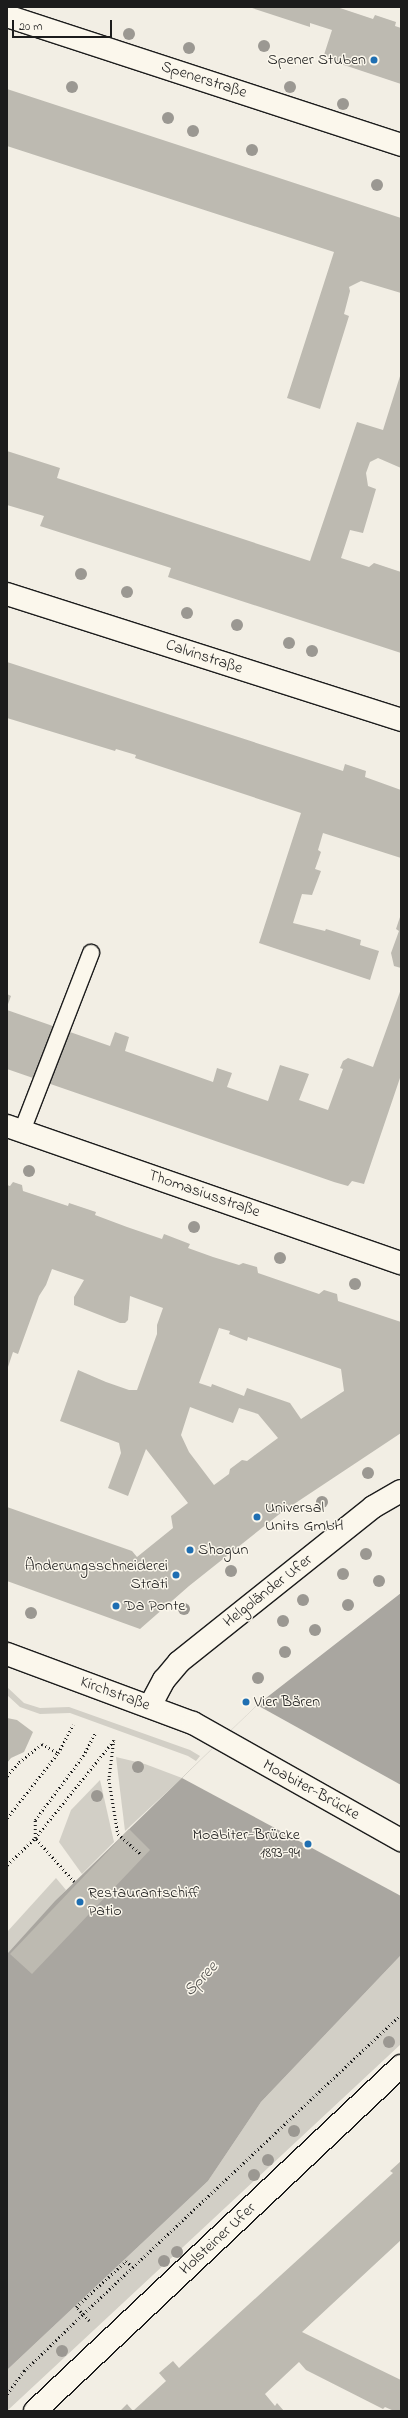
<!DOCTYPE html>
<html>
<head>
<meta charset="utf-8">
<style>
  body { margin:0 }
  #map { position:relative; width:408px; height:2418px; overflow:hidden; background:#f2eee4; font-family:"Indie Flower",sans-serif }
  div>[style] { position:absolute }
  .green>* { inset:0; background:#d2cfc6 }
  .water>* { inset:0; background:#a9a6a0 }
  .pier>* { inset:0; background:#f2eee4 }
  .building>* { inset:0; background:#bdbab1 }
  .path>* { height:2.5px; margin-top:-1.25px; transform-origin:0; background:repeating-linear-gradient(90deg,#1c1c1c 0 1px,transparent 0 4px) }
  .roads { filter:drop-shadow(1px 0 #1c1c1c) drop-shadow(-1px 0 #1c1c1c) drop-shadow(0 1px #1c1c1c) drop-shadow(0 -1px #1c1c1c) }
  .service>* { height:16px; margin:-8px; padding:0 8px; transform-origin:8px; border-radius:8px; background:#fbf7ec }
  .minor>* { height:22px; margin:-11px; padding:0 11px; transform-origin:11px; border-radius:11px; background:#fbf7ec }
  .trees>* { width:12px; height:12px; margin:-6px; border-radius:50%; background:#9b9892 }
  .dots>* { width:11px; height:11px; translate:-50% -50%; box-sizing:border-box; border:2px solid #fbf7ec; border-radius:50% }
  span { translate:-50% -50%; white-space:nowrap; text-align:center; line-height:1.15; -webkit-text-stroke:3px #fbf7ec; paint-order:stroke }
  .poi-label { font-size:16px; color:#1c1c1c }
  .right { translate:-100% -50%; text-align:right }
  .left { translate:0 -50%; text-align:left }
  .street-label { font-size:16px; color:#1c1c1c }
  .water-label { font-size:17px; color:#545351; font-style:italic }
  .frame { position:absolute; inset:0; border:8px solid #1c1c1c; pointer-events:none }
  .scale { position:absolute; left:12px; top:20px; width:100px; height:18px; box-sizing:border-box; border:2px solid #1c1c1c; border-top:0; padding-left:5px; font-size:12px; line-height:14px; white-space:nowrap; color:#1c1c1c; -webkit-text-stroke:3px #fbf7ec; paint-order:stroke }
</style>
</head>
<body>
<div id="map">
  <div class="green">
    <div style="clip-path:polygon(7px 1687px,24px 1703px,40px 1708px,69px 1707px,190px 1750px,200px 1756px,196px 1761px,188px 1756px,70px 1713px,40px 1714px,20px 1707px,7px 1695px)"></div>
    <div style="clip-path:polygon(116px 1757px,145px 1764px,182px 1778px,125px 1831px)"></div>
    <div style="clip-path:polygon(100px 1780px,114px 1842px,82px 1874px,59px 1842px,71px 1810px)"></div>
    <div style="clip-path:polygon(56px 1878px,66px 1890px,7px 1954px,7px 1932px)"></div>
    <div style="clip-path:polygon(401px 1955px,401px 2044px,7px 2411px,7px 2370px,208px 2181px,261px 2102px)"></div>
  </div>
  <div class="water">
    <div style="clip-path:polygon(401px 1593px,401px 1955px,261px 2102px,208px 2181px,7px 2370px,7px 1954px,55px 1901px,257px 1705px)"></div>
  </div>
  <div class="pier">
    <div style="clip-path:polygon(257px 1705px,401px 1785px,401px 1896px,182px 1778px)"></div>
  </div>
  <div class="building">
    <div style="clip-path:polygon(249px 7px,337px 7px,373px 19px,375px 15px,396px 22px,395px 26px,401px 28px,401px 84px,323px 58px,332px 30px,310px 23px,310px 27px)"></div>
    <div style="clip-path:polygon(7px 89px,401px 218px,401px 293px,361px 281px,349px 287px,350px 291px,344px 314px,349px 316px,320px 409px,287px 398px,334px 252px,7px 146px)"></div>
    <div style="clip-path:polygon(401px 373px,401px 468px,378px 458px,370px 462px,366px 473px,368px 486px,376px 489px,363px 533px,350px 530px,341px 558px,369px 567px,374px 563px,401px 572px,401px 653px,168px 577px,171px 568px,40px 526px,44px 516px,7px 505px,7px 451px,60px 468px,57px 478px,310px 561px,357px 422px,383px 430px)"></div>
    <div style="clip-path:polygon(7px 662px,343px 771px,345px 764px,366px 771px,365px 777px,401px 790px,401px 858px,323px 833px,318px 850px,321px 852px,315px 869px,321px 871px,312px 895px,302px 894px,293px 923px,325px 931px,326px 929px,361px 940px,360px 945px,379px 951px,370px 980px,259px 943px,301px 813px,135px 758px,136px 755px,116px 749px,115px 751px,7px 718px)"></div>
    <div style="clip-path:polygon(401px 914px,401px 968px,394px 966px,391px 953px,399px 931px,396px 929px)"></div>
    <div style="clip-path:polygon(401px 989px,401px 1075px,364px 1184px,352px 1181px,348px 1186px,334px 1182px,7px 1069px,7px 1010px,110px 1046px,115px 1032px,129px 1037px,125px 1051px,213px 1082px,217px 1068px,232px 1073px,227px 1087px,268px 1101px,280px 1065px,309px 1074px,299px 1100px,328px 1110px,343px 1069px,340px 1068px,343px 1061px,348px 1058px,373px 1067px)"></div>
    <div style="clip-path:polygon(7px 994px,11px 996px,7px 1007px)"></div>
    <div style="clip-path:polygon(evenodd,13px 1182px,22px 1185px,23px 1191px,68px 1206px,69px 1203px,96px 1212px,95px 1215px,127px 1227px,162px 1239px,164px 1234px,190px 1244px,188px 1248px,213px 1257px,239px 1265px,243px 1263px,257px 1267px,258px 1273px,319px 1294px,324px 1290px,337px 1294px,338px 1301px,401px 1322px,401px 1433px,282px 1512px,189px 1586px,140px 1629px,7px 1581px,7px 1507px,132px 1551px,137px 1557px,173px 1528px,171px 1516px,188px 1503px,146px 1449px,128px 1496px,108px 1488px,121px 1453px,119px 1443px,60px 1421px,78px 1370px,106px 1382px,129px 1390px,137px 1390px,157px 1334px,157px 1325px,163px 1308px,130px 1296px,128px 1320px,125px 1323px,120px 1323px,74px 1305px,74px 1297px,84px 1280px,52px 1269px,46px 1285px,39px 1296px,18px 1354px,13px 1352px,7px 1370px,7px 1185px,10px 1186px,13px 1182px,219px 1328px,230px 1331px,229px 1334px,247px 1341px,248px 1337px,341px 1369px,344px 1391px,301px 1419px,290px 1403px,247px 1388px,244px 1396px,212px 1384px,211px 1387px,199px 1383px,219px 1328px,13px 1182px,190px 1407px,233px 1423px,239px 1408px,258px 1414px,278px 1438px,247px 1461px,242px 1460px,230px 1469px,229px 1474px,214px 1485px,189px 1452px,181px 1435px,190px 1407px)"></div>
    <div style="clip-path:polygon(7px 1718px,17px 1720px,33px 1732px,24px 1752px,11px 1758px,7px 1763px)"></div>
    <div style="clip-path:polygon(129px 1829px,150px 1850px,32px 1974px,10px 1954px)"></div>
    <div style="clip-path:polygon(401px 2161px,401px 2240px,302px 2332px,401px 2380px,401px 2411px,394px 2411px,385px 2407px,383px 2409px,306px 2370px,299px 2362px,265px 2394px,275px 2406px,277px 2403px,284px 2411px,133px 2411px,166px 2381px,159px 2373px,173px 2361px,179px 2368px,393px 2173px,390px 2171px)"></div>
    <div style="clip-path:polygon(127px 2404px,133px 2411px,120px 2411px)"></div>
  </div>
  <div class="path">
    <div style="left:114px;top:1740px;width:39px;rotate:97deg"></div>
    <div style="left:109px;top:1779px;width:56px;rotate:80.7deg"></div>
    <div style="left:118px;top:1834px;width:30px;rotate:41deg"></div>
    <div style="left:7px;top:1776px;width:18px;rotate:-49deg"></div>
    <div style="left:19px;top:1762px;width:29px;rotate:-38deg"></div>
    <div style="left:42px;top:1744px;width:18px;rotate:29deg"></div>
    <div style="left:7px;top:1818px;width:83px;rotate:-51.9deg"></div>
    <div style="left:58px;top:1753px;width:32px;rotate:-62deg"></div>
    <div style="left:7px;top:1865px;width:39px;rotate:-44deg"></div>
    <div style="left:35px;top:1838px;width:126px;rotate:-51.1deg"></div>
    <div style="left:74px;top:1882px;width:59px;rotate:-131.6deg"></div>
    <div style="left:35px;top:1838px;width:18px;rotate:-90deg"></div>
    <div style="left:35px;top:1820px;width:80px;rotate:-53.1deg"></div>
    <div style="left:83px;top:1756px;width:27px;rotate:-62deg"></div>
    <div style="left:89px;top:2321px;width:19px;rotate:-133deg"></div>
    <div style="left:76px;top:2307px;width:68px;rotate:-42.6deg"></div>
    <div style="left:126px;top:2261px;width:8px;rotate:40deg"></div>
    <div style="left:7px;top:2394px;width:29px;rotate:-54deg"></div>
    <div style="left:24px;top:2371px;width:82px;rotate:-44deg"></div>
    <div style="left:83px;top:2314px;width:437px;rotate:-43.3deg"></div>
  </div>
  <div class="roads">
    <div class="service">
      <div style="left:22px;top:1131px;width:191px;rotate:-68.8deg"></div>
    </div>
    <div class="minor">
      <div style="left:7px;top:16px;width:415px;rotate:18.1deg"></div>
      <div style="left:7px;top:594px;width:414px;rotate:17.7deg"></div>
      <div style="left:7px;top:1126px;width:417px;rotate:19.2deg"></div>
      <div style="left:7px;top:1654px;width:198px;rotate:20.4deg"></div>
      <div style="left:193px;top:1723px;width:239px;rotate:29.4deg"></div>
      <div style="left:150px;top:1706px;width:30px;rotate:-62deg"></div>
      <div style="left:164px;top:1680px;width:23px;rotate:-50deg"></div>
      <div style="left:179px;top:1662px;width:248px;rotate:-38.6deg"></div>
      <div style="left:373px;top:1507px;width:32px;rotate:-30deg"></div>
      <div style="left:35px;top:2411px;width:503px;rotate:-43.31deg"></div>
    </div>
  </div>
  <div class="trees">
    <div style="left:129px;top:34px"></div>
    <div style="left:264px;top:46px"></div>
    <div style="left:189px;top:48px"></div>
    <div style="left:72px;top:87px"></div>
    <div style="left:290px;top:87px"></div>
    <div style="left:343px;top:104px"></div>
    <div style="left:168px;top:118px"></div>
    <div style="left:193px;top:131px"></div>
    <div style="left:252px;top:150px"></div>
    <div style="left:377px;top:185px"></div>
    <div style="left:81px;top:574px"></div>
    <div style="left:127px;top:592px"></div>
    <div style="left:187px;top:613px"></div>
    <div style="left:237px;top:625px"></div>
    <div style="left:289px;top:643px"></div>
    <div style="left:312px;top:651px"></div>
    <div style="left:29px;top:1171px"></div>
    <div style="left:194px;top:1227px"></div>
    <div style="left:280px;top:1258px"></div>
    <div style="left:355px;top:1284px"></div>
    <div style="left:368px;top:1473px"></div>
    <div style="left:322px;top:1502px"></div>
    <div style="left:366px;top:1554px"></div>
    <div style="left:231px;top:1571px"></div>
    <div style="left:343px;top:1574px"></div>
    <div style="left:379px;top:1581px"></div>
    <div style="left:303px;top:1600px"></div>
    <div style="left:348px;top:1605px"></div>
    <div style="left:184px;top:1609px"></div>
    <div style="left:31px;top:1613px"></div>
    <div style="left:283px;top:1621px"></div>
    <div style="left:315px;top:1630px"></div>
    <div style="left:285px;top:1652px"></div>
    <div style="left:258px;top:1678px"></div>
    <div style="left:138px;top:1767px"></div>
    <div style="left:97px;top:1796px"></div>
    <div style="left:389px;top:2042px"></div>
    <div style="left:294px;top:2131px"></div>
    <div style="left:268px;top:2160px"></div>
    <div style="left:254px;top:2175px"></div>
    <div style="left:177px;top:2252px"></div>
    <div style="left:164px;top:2261px"></div>
    <div style="left:62px;top:2351px"></div>
  </div>
  <div class="dots">
    <div style="left:374px;top:60px;background:#1f6fb2"></div>
    <div style="left:257px;top:1517px;background:#1f6fb2"></div>
    <div style="left:190px;top:1550px;background:#1f6fb2"></div>
    <div style="left:176px;top:1575px;background:#1f6fb2"></div>
    <div style="left:116px;top:1606px;background:#1f6fb2"></div>
    <div style="left:246px;top:1702px;background:#1f6fb2"></div>
    <div style="left:308px;top:1844px;background:#1f6fb2"></div>
    <div style="left:80px;top:1902px;background:#1f6fb2"></div>
  </div>
  <div class="poi-label">
    <span class="right" style="left:366px;top:60px">Spener Stuben</span>
    <span class="left" style="left:265px;top:1517px">Universal<br>Units GmbH</span>
    <span class="left" style="left:198px;top:1550px">Shogun</span>
    <span class="right" style="left:168px;top:1575px">Änderungsschneiderei<br>Strati</span>
    <span class="left" style="left:124px;top:1606px">Da Ponte</span>
    <span class="left" style="left:254px;top:1702px">Vier Bären</span>
    <span class="right" style="left:300px;top:1844px">Moabiter-Brücke<br>1893-94</span>
    <span class="left" style="left:88px;top:1902px">Restaurantschiff<br>Patio</span>
  </div>
  <div class="street-label">
    <span style="left:204px;top:80px;rotate:18deg">Spenerstraße</span>
    <span style="left:204px;top:657px;rotate:18deg">Calvinstraße</span>
    <span style="left:204px;top:1194px;rotate:19deg">Thomasiusstraße</span>
    <span style="left:268px;top:1591px;rotate:-38deg">Helgoländer Ufer</span>
    <span style="left:115px;top:1694px;rotate:20deg">Kirchstraße</span>
    <span style="left:311px;top:1790px;rotate:29deg">Moabiter-Brücke</span>
    <span style="left:218px;top:2239px;rotate:-43deg">Holsteiner Ufer</span>
  </div>
  <div class="water-label">
    <span style="left:201px;top:1979px;rotate:-46deg">Spree</span>
  </div>
  <div class="frame"></div>
  <div class="scale">20 m</div>
</div>
</body>
</html>
